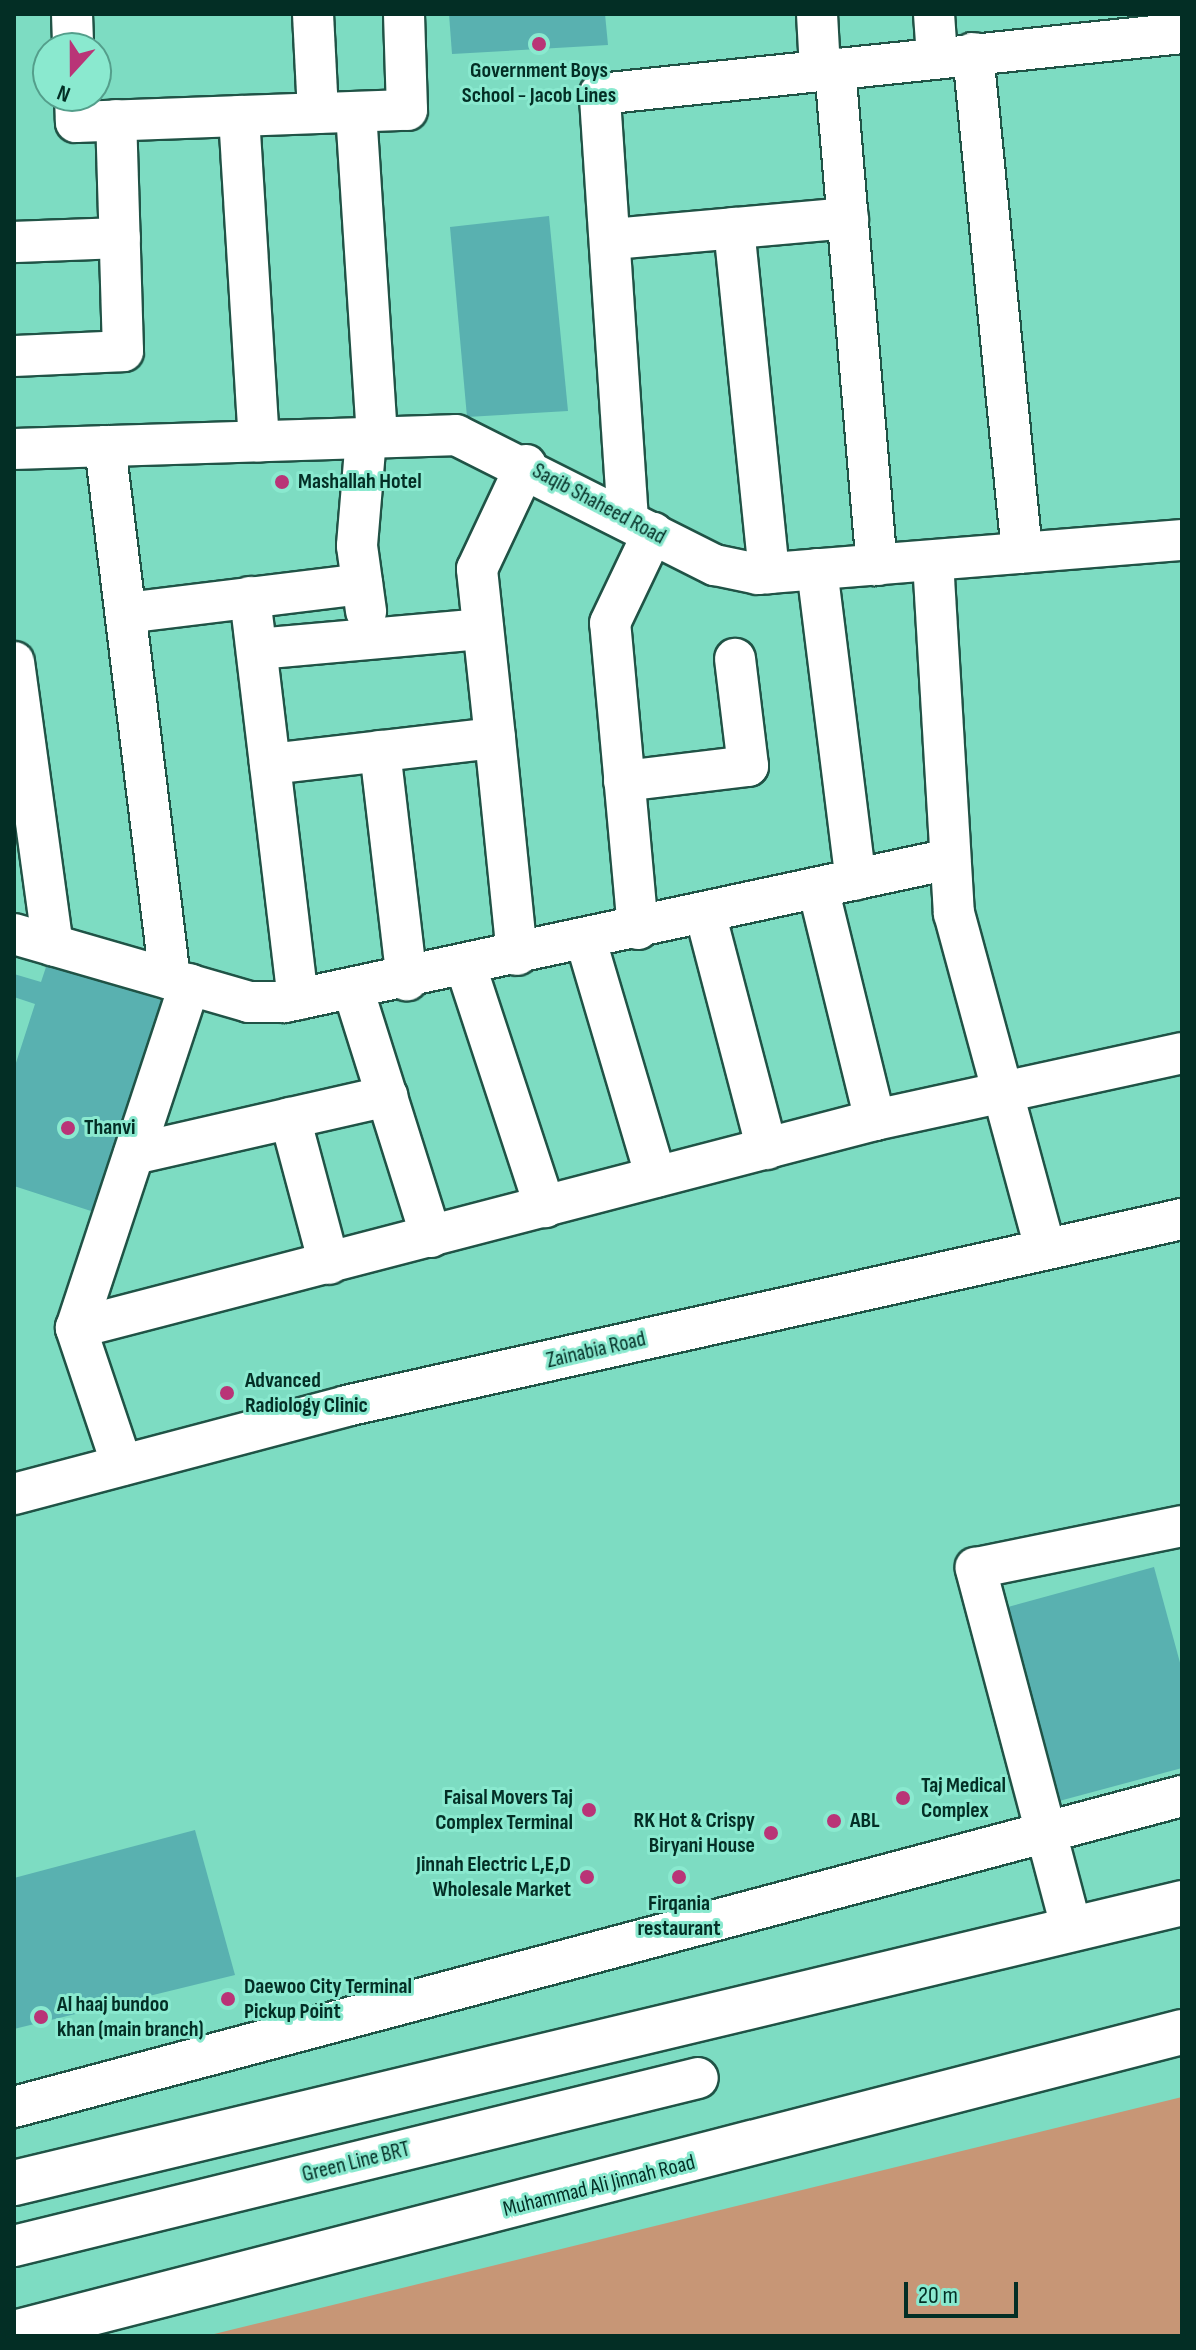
<!DOCTYPE html>
<html>
<head>
<meta charset="utf-8">
<style>
  body { margin:0 }
  #map { position:relative; width:1196px; height:2350px; overflow:hidden; background:#7ddcc2; font-family:"Sofia Sans Condensed",sans-serif }
  div>[style] { position:absolute }
  .green>* { inset:0; background:#c79676 }
  .building>* { inset:0; background:#59b1b0 }
  .roads { filter:drop-shadow(2px 0 #205346) drop-shadow(-2px 0 #205346) drop-shadow(0 2px #205346) drop-shadow(0 -2px #205346) }
  .minor>* { height:40px; margin:-20px; padding:0 20px; transform-origin:20px; border-radius:20px; background:#fff }
  .highway>* { height:44px; margin:-22px; padding:0 22px; transform-origin:22px; border-radius:22px; background:#fff }
  .dots>* { width:22px; height:22px; translate:-50% -50%; box-sizing:border-box; border:4px solid #8ae9cf; border-radius:50% }
  span { translate:-50% -50%; white-space:nowrap; text-align:center; line-height:1.15; -webkit-text-stroke:6px #8ae9cf; paint-order:stroke }
  .poi-label { font-size:22px; color:#032e25; font-weight:700 }
  .left { translate:0 -50%; text-align:left }
  .right { translate:-100% -50%; text-align:right }
  .street-label { font-size:22px; color:#032e25 }
  .frame { position:absolute; inset:0; border:16px solid #032e25; pointer-events:none }
  .north { position:absolute; left:32px; top:32px; width:80px; height:80px; box-sizing:border-box; background:#8ae9cf; border:2px solid #549e8b; border-radius:50%; rotate:201deg; font-size:22px; font-weight:700; line-height:32px; text-align:center; color:#032e25 }
  .north::after { content:''; display:block; margin:auto; width:28px; height:36px; background:#b93477; clip-path:polygon(50% 0,100% 100%,50% 72%,0 100%) }
  .scale { position:absolute; left:904px; top:2282px; width:114px; height:36px; box-sizing:border-box; border:4px solid #032e25; border-top:0; padding-left:10px; font-size:24px; line-height:28px; white-space:nowrap; color:#032e25; -webkit-text-stroke:6px #8ae9cf; paint-order:stroke }
</style>
</head>
<body>
<div id="map">
  <div class="green">
    <div style="clip-path:polygon(1182px 2097px,1182px 2336px,206px 2336px)"></div>
  </div>
  <div class="building">
    <div style="clip-path:polygon(449px 14px,605px 14px,608px 45px,452px 54px)"></div>
    <div style="clip-path:polygon(549px 216px,568px 411px,467px 417px,450px 227px)"></div>
    <div style="clip-path:polygon(48px 961px,166px 1002px,94px 1212px,14px 1186px,14px 1069px,35px 1004px,14px 997px,14px 974px,41px 982px)"></div>
    <div style="clip-path:polygon(1154px 1567px,1182px 1670px,1182px 1768px,1022px 1811px,968px 1618px)"></div>
    <div style="clip-path:polygon(195px 1830px,235px 1975px,14px 2029px,14px 1878px)"></div>
  </div>
  <div class="roads">
    <div class="minor">
      <div style="left:72px;top:14px;width:34px;rotate:88deg"></div>
      <div style="left:313px;top:14px;width:99px;rotate:87.1deg"></div>
      <div style="left:817px;top:14px;width:55px;rotate:86.9deg"></div>
      <div style="left:934px;top:14px;width:43px;rotate:86deg"></div>
      <div style="left:973px;top:53px;width:502px;rotate:84.4deg"></div>
      <div style="left:835px;top:68px;width:499px;rotate:85.2deg"></div>
      <div style="left:75px;top:96px;width:26px;rotate:88deg"></div>
      <div style="left:76px;top:122px;width:331px;rotate:-2.1deg"></div>
      <div style="left:407px;top:110px;width:96px;rotate:-91.8deg"></div>
      <div style="left:356px;top:112px;width:327px;rotate:86.3deg"></div>
      <div style="left:239px;top:116px;width:326px;rotate:86.5deg"></div>
      <div style="left:734px;top:228px;width:347px;rotate:84.2deg"></div>
      <div style="left:613px;top:239px;width:236px;rotate:-5.1deg"></div>
      <div style="left:14px;top:242px;width:106px;rotate:-2.2deg"></div>
      <div style="left:14px;top:356px;width:109px;rotate:-2.6deg"></div>
      <div style="left:123px;top:351px;width:231px;rotate:-91.7deg"></div>
      <div style="left:366px;top:438px;width:108px;rotate:94.8deg"></div>
      <div style="left:357px;top:546px;width:66px;rotate:82.1deg"></div>
      <div style="left:105px;top:446px;width:537px;rotate:83.05deg"></div>
      <div style="left:14px;top:449px;width:442px;rotate:-1.8deg"></div>
      <div style="left:456px;top:435px;width:290px;rotate:26.7deg"></div>
      <div style="left:715px;top:565px;width:44px;rotate:11.8deg"></div>
      <div style="left:758px;top:574px;width:425px;rotate:-4.6deg"></div>
      <div style="left:628px;top:520px;width:427px;rotate:-93.8deg"></div>
      <div style="left:600px;top:94px;width:585px;rotate:-5.98deg"></div>
      <div style="left:933px;top:561px;width:353px;rotate:86.6deg"></div>
      <div style="left:954px;top:913px;width:348px;rotate:74.8deg"></div>
      <div style="left:817px;top:569px;width:313px;rotate:82.9deg"></div>
      <div style="left:250px;top:597px;width:405px;rotate:83.2deg"></div>
      <div style="left:126px;top:613px;width:238px;rotate:-7deg"></div>
      <div style="left:257px;top:649px;width:227px;rotate:-5.1deg"></div>
      <div style="left:14px;top:662px;width:286px;rotate:82.2deg"></div>
      <div style="left:495px;top:738px;width:170px;rotate:-96.1deg"></div>
      <div style="left:477px;top:569px;width:115px;rotate:-64.8deg"></div>
      <div style="left:380px;top:751px;width:231px;rotate:83.3deg"></div>
      <div style="left:270px;top:764px;width:226px;rotate:-6.6deg"></div>
      <div style="left:495px;top:738px;width:218px;rotate:84.2deg"></div>
      <div style="left:624px;top:781px;width:125px;rotate:-6.9deg"></div>
      <div style="left:748px;top:766px;width:108px;rotate:-96.9deg"></div>
      <div style="left:818px;top:888px;width:239px;rotate:76.2deg"></div>
      <div style="left:705px;top:913px;width:244px;rotate:75.3deg"></div>
      <div style="left:638px;top:929px;width:307px;rotate:-95.2deg"></div>
      <div style="left:610px;top:623px;width:100px;rotate:-64.5deg"></div>
      <div style="left:14px;top:934px;width:245px;rotate:16.1deg"></div>
      <div style="left:249px;top:1002px;width:36px"></div>
      <div style="left:285px;top:1002px;width:680px;rotate:-12.14deg"></div>
      <div style="left:586px;top:941px;width:246px;rotate:73.5deg"></div>
      <div style="left:466px;top:967px;width:253px;rotate:71.8deg"></div>
      <div style="left:353px;top:989px;width:260px;rotate:72.5deg"></div>
      <div style="left:290px;top:1118px;width:151px;rotate:75deg"></div>
      <div style="left:134px;top:1154px;width:260px;rotate:-12.9deg"></div>
      <div style="left:76px;top:1328px;width:826px;rotate:-14.59deg"></div>
      <div style="left:875px;top:1120px;width:314px;rotate:-12.3deg"></div>
      <div style="left:122px;top:1465px;width:145px;rotate:-108.6deg"></div>
      <div style="left:76px;top:1328px;width:362px;rotate:-71.7deg"></div>
      <div style="left:14px;top:1494px;width:343px;rotate:-14.8deg"></div>
      <div style="left:346px;top:1406px;width:857px;rotate:-12.61deg"></div>
      <div style="left:1072px;top:1930px;width:375px;rotate:-104.9deg"></div>
      <div style="left:976px;top:1568px;width:210px;rotate:-11.5deg"></div>
      <div style="left:14px;top:2107px;width:1209px;rotate:-14.91deg"></div>
      <div style="left:14px;top:2246px;width:704px;rotate:-13.8deg"></div>
    </div>
    <div class="highway">
      <div style="left:14px;top:2183px;width:1201px;rotate:-13.48deg"></div>
      <div style="left:14px;top:2333px;width:1206px;rotate:-14.45deg"></div>
    </div>
  </div>
  <div class="dots">
    <div style="left:539px;top:44px;background:#b93477"></div>
    <div style="left:282px;top:482px;background:#b93477"></div>
    <div style="left:68px;top:1128px;background:#b93477"></div>
    <div style="left:227px;top:1393px;background:#b93477"></div>
    <div style="left:903px;top:1798px;background:#b93477"></div>
    <div style="left:589px;top:1810px;background:#b93477"></div>
    <div style="left:834px;top:1821px;background:#b93477"></div>
    <div style="left:771px;top:1833px;background:#b93477"></div>
    <div style="left:587px;top:1877px;background:#b93477"></div>
    <div style="left:679px;top:1877px;background:#b93477"></div>
    <div style="left:228px;top:1999px;background:#b93477"></div>
    <div style="left:41px;top:2017px;background:#b93477"></div>
  </div>
  <div class="poi-label">
    <span style="left:539px;top:83px">Government Boys<br>School - Jacob Lines</span>
    <span class="left" style="left:298px;top:482px">Mashallah Hotel</span>
    <span class="left" style="left:84px;top:1128px">Thanvi</span>
    <span class="left" style="left:245px;top:1393px">Advanced<br>Radiology Clinic</span>
    <span class="left" style="left:921px;top:1798px">Taj Medical<br>Complex</span>
    <span class="right" style="left:573px;top:1810px">Faisal Movers Taj<br>Complex Terminal</span>
    <span class="right" style="left:755px;top:1833px">RK Hot &amp; Crispy<br>Biryani House</span>
    <span class="left" style="left:850px;top:1821px">ABL</span>
    <span class="right" style="left:571px;top:1877px">Jinnah Electric L,E,D<br>Wholesale Market</span>
    <span style="left:679px;top:1916px">Firqania<br>restaurant</span>
    <span class="left" style="left:244px;top:1999px">Daewoo City Terminal<br>Pickup Point</span>
    <span class="left" style="left:57px;top:2017px">Al haaj bundoo<br>khan (main branch)</span>
  </div>
  <div class="street-label">
    <span style="left:599px;top:504px;rotate:28deg">Saqib Shaheed Road</span>
    <span style="left:596px;top:1350px;rotate:-13deg">Zainabia Road</span>
    <span style="left:356px;top:2162px;rotate:-14deg">Green Line BRT</span>
    <span style="left:599px;top:2186px;rotate:-14deg">Muhammad Ali Jinnah Road</span>
  </div>
  <div class="frame"></div>
  <div class="north">N</div>
  <div class="scale">20 m</div>
</div>
</body>
</html>
